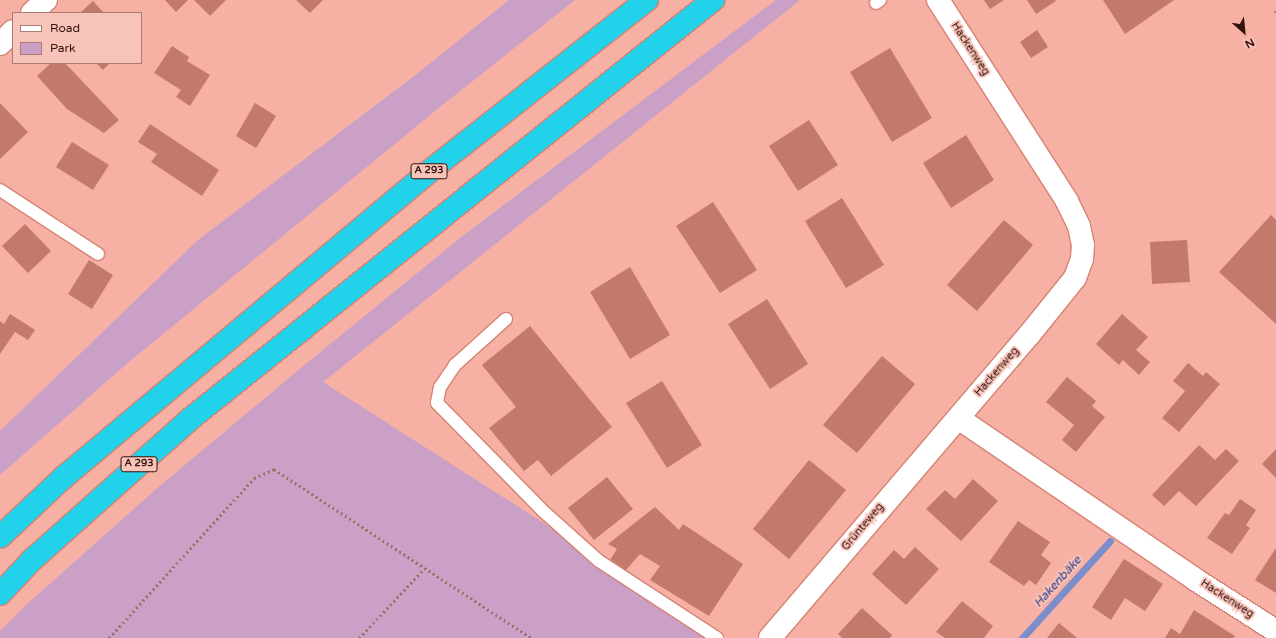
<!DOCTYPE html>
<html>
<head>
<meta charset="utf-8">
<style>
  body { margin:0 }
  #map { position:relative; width:1276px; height:638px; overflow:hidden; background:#f6b1a4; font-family:"Varela Round",sans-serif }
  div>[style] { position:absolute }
  .green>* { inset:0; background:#cba0c6 }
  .stream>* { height:7px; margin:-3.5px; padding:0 3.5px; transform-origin:3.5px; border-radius:3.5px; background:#7b8ecb }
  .building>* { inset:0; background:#c37a6d }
  .path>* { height:2.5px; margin-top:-1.25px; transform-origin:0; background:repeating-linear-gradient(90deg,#a26d64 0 2px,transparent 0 5px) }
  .roads { filter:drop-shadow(1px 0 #d58374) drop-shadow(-1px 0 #d58374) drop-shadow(0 1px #d58374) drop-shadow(0 -1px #d58374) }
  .service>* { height:12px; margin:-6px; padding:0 6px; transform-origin:6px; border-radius:6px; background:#fff }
  .minor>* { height:22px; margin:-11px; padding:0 11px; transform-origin:11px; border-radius:11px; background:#fff }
  .motorway>* { height:22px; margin:-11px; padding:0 11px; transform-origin:11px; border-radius:11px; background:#22d2eb }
  span { translate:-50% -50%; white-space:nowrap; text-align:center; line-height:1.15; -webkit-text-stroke:4px #f8c3b9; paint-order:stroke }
  .shield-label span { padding:1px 3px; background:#f8c3b9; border:1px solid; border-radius:3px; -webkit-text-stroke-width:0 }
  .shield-label { font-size:10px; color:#32130e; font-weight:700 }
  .street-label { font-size:11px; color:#32130e }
  .water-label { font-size:12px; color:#2f3e88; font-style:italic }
  .legend { position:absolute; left:12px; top:12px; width:130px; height:52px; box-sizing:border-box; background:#f8c3b9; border:1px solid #a97d75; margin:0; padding:5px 7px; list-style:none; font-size:12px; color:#32130e }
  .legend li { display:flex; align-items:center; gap:8px; height:20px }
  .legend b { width:20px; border:1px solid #a97d75 }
  .north { position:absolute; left:1224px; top:12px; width:40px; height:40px; -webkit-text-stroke:3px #f8c3b9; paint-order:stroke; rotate:153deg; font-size:11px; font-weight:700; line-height:16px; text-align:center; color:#32130e }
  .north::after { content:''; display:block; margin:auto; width:14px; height:18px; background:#32130e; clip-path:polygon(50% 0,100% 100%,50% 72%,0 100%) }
</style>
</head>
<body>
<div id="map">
  <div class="green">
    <div style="clip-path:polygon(509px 0,575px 0,440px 107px,129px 362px,0 475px,0 431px,198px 240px,418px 73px)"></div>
    <div style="clip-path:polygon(776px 0,800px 0,323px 382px,724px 638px,0 638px,0 631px,24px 607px,155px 490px,307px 363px,460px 238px)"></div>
  </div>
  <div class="stream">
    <div style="left:1022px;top:638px;width:131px;rotate:-47.8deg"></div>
  </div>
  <div class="building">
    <div style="clip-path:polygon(165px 0,188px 0,176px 12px)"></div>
    <div style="clip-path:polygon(194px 0,226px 0,210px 16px)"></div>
    <div style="clip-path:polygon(296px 0,323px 0,310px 13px)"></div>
    <div style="clip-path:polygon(984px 0,1004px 0,990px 9px)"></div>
    <div style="clip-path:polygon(1027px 0,1055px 0,1056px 1px,1036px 14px)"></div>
    <div style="clip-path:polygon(1103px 0,1174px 0,1125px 34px)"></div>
    <div style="clip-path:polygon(93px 1px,104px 13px,80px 13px)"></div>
    <div style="clip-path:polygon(1037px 30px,1048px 47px,1031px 58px,1020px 42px)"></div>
    <div style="clip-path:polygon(172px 46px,189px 57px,187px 61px,210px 75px,190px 106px,176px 97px,181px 90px,154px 73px)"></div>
    <div style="clip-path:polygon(890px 48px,932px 118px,892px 142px,850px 72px)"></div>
    <div style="clip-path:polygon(51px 63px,65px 63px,119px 120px,104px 133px,67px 109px,37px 76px)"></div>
    <div style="clip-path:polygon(96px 63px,110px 63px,103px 70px)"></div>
    <div style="clip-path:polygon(0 103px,28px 132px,0 159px)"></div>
    <div style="clip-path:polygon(255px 103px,276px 116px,256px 148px,236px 136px)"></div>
    <div style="clip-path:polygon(809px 120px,838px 165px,798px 191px,769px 146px)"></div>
    <div style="clip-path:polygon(150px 124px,219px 170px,202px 196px,151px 162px,157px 154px,138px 142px)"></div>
    <div style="clip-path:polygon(966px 135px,994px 180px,951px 208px,923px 163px)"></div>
    <div style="clip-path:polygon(72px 142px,109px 165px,93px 190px,56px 167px)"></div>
    <div style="clip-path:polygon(842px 198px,884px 265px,846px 288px,805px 221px)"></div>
    <div style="clip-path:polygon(713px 202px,757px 270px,720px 293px,676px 226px)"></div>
    <div style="clip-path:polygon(1271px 215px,1276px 220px,1276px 324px,1219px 272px)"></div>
    <div style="clip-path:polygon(1004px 220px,1033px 245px,977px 311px,947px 285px)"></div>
    <div style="clip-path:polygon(25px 224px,51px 251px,28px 273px,2px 246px)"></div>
    <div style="clip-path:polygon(1187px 240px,1190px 282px,1152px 284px,1150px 242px)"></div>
    <div style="clip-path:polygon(89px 260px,113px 275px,92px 309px,68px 294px)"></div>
    <div style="clip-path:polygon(630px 267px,670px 335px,630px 359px,590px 292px)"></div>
    <div style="clip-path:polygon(767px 299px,808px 364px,770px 389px,728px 324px)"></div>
    <div style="clip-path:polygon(10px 314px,35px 330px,28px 340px,15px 332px,0 354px,0 321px,4px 324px)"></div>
    <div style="clip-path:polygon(1122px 314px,1148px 337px,1136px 350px,1150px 362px,1139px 375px,1123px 360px,1119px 365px,1096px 344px)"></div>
    <div style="clip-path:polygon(530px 326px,612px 427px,551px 476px,538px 460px,524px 471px,489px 428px,516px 407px,482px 365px)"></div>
    <div style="clip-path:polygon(882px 356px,915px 384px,857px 453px,823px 425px)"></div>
    <div style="clip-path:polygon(1188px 363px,1203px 376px,1206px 372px,1220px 384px,1179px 432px,1162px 418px,1185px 391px,1173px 381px)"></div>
    <div style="clip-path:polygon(1067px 377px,1096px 401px,1092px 406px,1105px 417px,1076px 452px,1062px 440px,1074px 425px,1046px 402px)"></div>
    <div style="clip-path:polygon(662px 381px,702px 445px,667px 468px,626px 403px)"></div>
    <div style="clip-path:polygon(1199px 445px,1215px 460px,1226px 449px,1239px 461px,1196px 506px,1179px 491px,1164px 506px,1152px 495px)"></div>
    <div style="clip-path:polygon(1276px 449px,1276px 478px,1262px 464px)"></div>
    <div style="clip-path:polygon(809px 460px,846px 490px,789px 559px,753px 529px)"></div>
    <div style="clip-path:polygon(607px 477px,633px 509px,594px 540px,568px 508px)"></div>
    <div style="clip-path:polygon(973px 479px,998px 501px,961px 541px,926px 509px,945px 490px,955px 499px)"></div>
    <div style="clip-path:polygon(1240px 499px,1256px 510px,1246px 525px,1250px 528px,1232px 554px,1207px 538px,1225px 513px,1229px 515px)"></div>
    <div style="clip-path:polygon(655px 507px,679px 530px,683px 524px,743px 564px,709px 616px,650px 580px,660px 566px,640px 554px,626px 570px,610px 560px,617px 549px,608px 544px)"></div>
    <div style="clip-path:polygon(1018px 521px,1050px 542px,1041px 555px,1051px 563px,1036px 585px,1029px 580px,1024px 586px,989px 562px)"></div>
    <div style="clip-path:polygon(915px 547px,939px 569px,906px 605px,872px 574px,894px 550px,904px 559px)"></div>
    <div style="clip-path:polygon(1276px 548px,1276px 593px,1255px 580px)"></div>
    <div style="clip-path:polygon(1124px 559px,1163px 584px,1145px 611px,1125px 598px,1111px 620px,1092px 607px)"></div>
    <div style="clip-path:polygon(962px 601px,993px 626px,984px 638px,945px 638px,936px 632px)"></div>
    <div style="clip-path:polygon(862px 608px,892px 635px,890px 638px,842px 638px,838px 634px)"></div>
    <div style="clip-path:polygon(1194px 610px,1235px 636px,1233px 638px,1165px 638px,1171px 628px,1180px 634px)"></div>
    <div style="clip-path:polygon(1059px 623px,1077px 638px,1047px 638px)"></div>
  </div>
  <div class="path">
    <div style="left:1276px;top:11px;width:2px;rotate:90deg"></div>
    <div style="left:109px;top:638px;width:216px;rotate:-47.8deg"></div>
    <div style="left:254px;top:478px;width:22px;rotate:-24deg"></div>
    <div style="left:274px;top:469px;width:308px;rotate:33.3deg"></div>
    <div style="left:359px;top:638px;width:95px;rotate:-46.7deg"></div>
  </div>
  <div class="roads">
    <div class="service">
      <div style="left:876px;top:3px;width:5px;rotate:-37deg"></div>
      <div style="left:0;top:190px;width:117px;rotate:33.1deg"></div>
      <div style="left:506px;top:319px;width:69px;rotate:138deg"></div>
      <div style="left:455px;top:365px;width:27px;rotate:124deg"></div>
      <div style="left:440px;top:387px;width:16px;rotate:101deg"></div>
      <div style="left:437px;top:403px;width:151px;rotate:45.5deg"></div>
      <div style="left:543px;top:511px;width:75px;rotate:41.8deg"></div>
      <div style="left:599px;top:561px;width:141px;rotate:33.1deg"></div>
    </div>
    <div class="minor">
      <div style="left:32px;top:13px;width:19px;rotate:-43deg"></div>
      <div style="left:0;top:44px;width:18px;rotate:-45deg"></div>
      <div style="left:958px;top:418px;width:288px;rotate:34.2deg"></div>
      <div style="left:1196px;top:580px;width:95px;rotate:32.5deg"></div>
      <div style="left:770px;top:638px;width:399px;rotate:-49.5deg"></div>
      <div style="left:1029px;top:335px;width:73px;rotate:-51.1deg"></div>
      <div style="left:1075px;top:278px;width:20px;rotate:-70deg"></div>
      <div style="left:1082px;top:259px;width:14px;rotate:-86deg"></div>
      <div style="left:1083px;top:245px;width:19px;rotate:-102deg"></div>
      <div style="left:1079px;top:226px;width:28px;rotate:-116deg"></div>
      <div style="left:1067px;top:201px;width:239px;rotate:-122.7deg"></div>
    </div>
    <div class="motorway">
      <div style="left:0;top:537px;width:88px;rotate:-43.2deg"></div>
      <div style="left:64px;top:477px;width:473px;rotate:-39.9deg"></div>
      <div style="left:427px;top:173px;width:280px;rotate:-38.2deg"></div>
      <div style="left:0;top:594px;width:47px;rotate:-46.7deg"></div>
      <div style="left:32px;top:560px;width:210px;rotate:-41.7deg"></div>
      <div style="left:189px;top:420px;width:672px;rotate:-38.71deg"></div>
    </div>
  </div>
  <div class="shield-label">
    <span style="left:429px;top:171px">A 293</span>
    <span style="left:139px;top:464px">A 293</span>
  </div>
  <div class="street-label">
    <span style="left:970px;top:49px;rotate:57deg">Hackenweg</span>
    <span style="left:997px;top:372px;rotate:-49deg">Hackenweg</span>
    <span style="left:863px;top:527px;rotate:-50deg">Grünteweg</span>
    <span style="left:1227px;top:599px;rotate:33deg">Hackenweg</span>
  </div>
  <div class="water-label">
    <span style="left:1058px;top:582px;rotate:-48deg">Hakenbäke</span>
  </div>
  <ul class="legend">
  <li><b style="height:5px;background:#fff"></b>Road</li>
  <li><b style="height:11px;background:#cba0c6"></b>Park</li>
  </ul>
  <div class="north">N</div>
</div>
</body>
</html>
